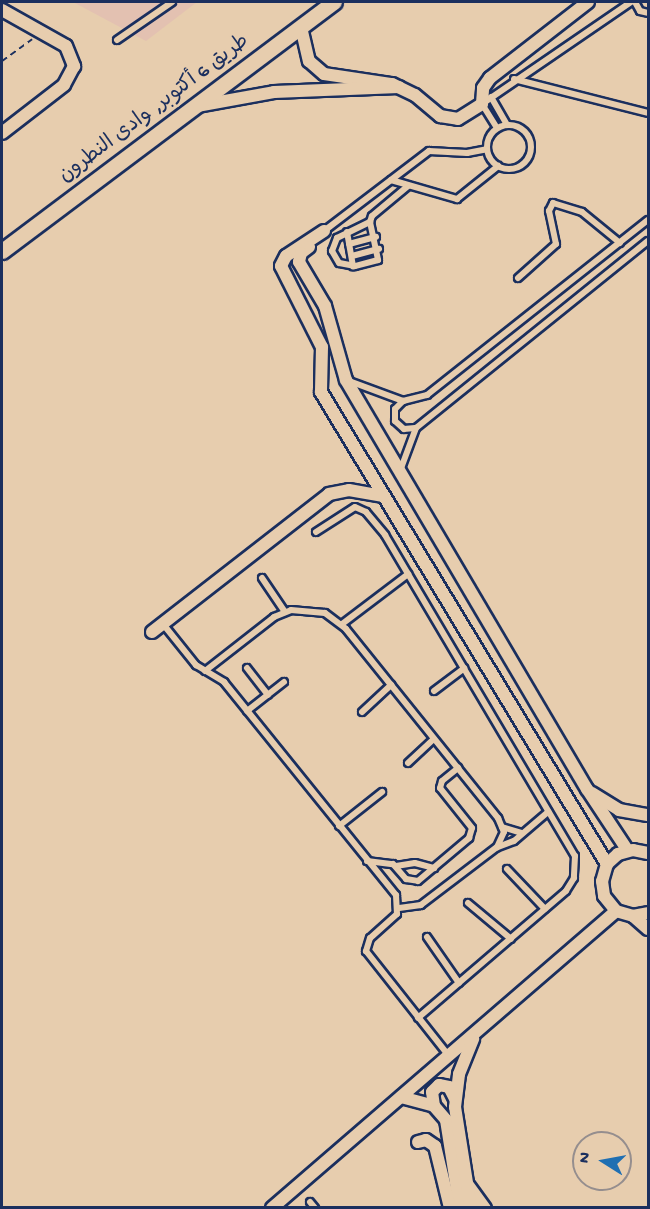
<!DOCTYPE html>
<html>
<head>
<meta charset="utf-8">
<style>
  body { margin:0 }
  #map { position:relative; width:650px; height:1209px; overflow:hidden; background:#e7cdae; font-family:"Gochi Hand","Playpen Sans Arabic",sans-serif }
  div>[style] { position:absolute }
  .built>* { inset:0; background:#e3c1b1 }
  .path>* { height:1.5px; margin-top:-0.75px; transform-origin:0; background:repeating-linear-gradient(90deg,#1b2f5e 0 6px,transparent 0 10.5px) }
  .roads { filter:drop-shadow(2px 0 #1b2f5e) drop-shadow(-2px 0 #1b2f5e) drop-shadow(0 2px #1b2f5e) drop-shadow(0 -2px #1b2f5e) }
  .service>* { height:6px; margin:-3px; padding:0 3px; transform-origin:3px; border-radius:3px; background:#e7cdae }
  .service>.ring { margin:-3px; padding:0; box-sizing:content-box; background:none; border:6px solid #e7cdae; border-radius:50% }
  .minor>* { height:12px; margin:-6px; padding:0 6px; transform-origin:6px; border-radius:6px; background:#e7cdae }
  .tertiary>* { height:15px; margin:-7.5px; padding:0 7.5px; transform-origin:7.5px; border-radius:7.5px; background:#e7cdae }
  span { translate:-50% -50%; white-space:nowrap; text-align:center; line-height:1.15; -webkit-text-stroke:5px #e7cdae; paint-order:stroke }
  .street-label { font-size:21px; color:#1b2f5e }
  .frame { position:absolute; inset:0; border:3px solid #1b2f5e; pointer-events:none }
  .north { position:absolute; left:572px; top:1131px; width:60px; height:60px; box-sizing:border-box; background:#e7cdae; border:2px solid #958e8e; border-radius:50%; rotate:281deg; font-size:16px; font-weight:700; line-height:24px; text-align:center; color:#1b2f5e }
  .north::after { content:''; display:block; margin:auto; width:21px; height:27px; background:#1f6fb2; clip-path:polygon(50% 0,100% 100%,50% 72%,0 100%) }
</style>
</head>
<body>
<div id="map">
  <div class="built">
    <div style="clip-path:polygon(73px 2px,197px 2px,146px 41px)"></div>
  </div>
  <div class="path">
    <div style="left:2px;top:61px;width:37px;rotate:-36deg"></div>
  </div>
  <div class="roads">
    <div class="service">
      <div style="left:635px;top:2px;width:10px;rotate:61deg"></div>
      <div style="left:640px;top:11px;width:8px;rotate:14deg"></div>
      <div style="left:117px;top:40px;width:67px;rotate:-34.6deg"></div>
      <div style="left:514px;top:79px;width:138px;rotate:14.2deg"></div>
      <div style="left:491px;top:97px;width:32px;rotate:60deg"></div>
      <div class="ring" style="left:487px;top:125px;width:38px;height:38px"></div>
      <div style="left:497px;top:128px;width:28px;rotate:-122deg"></div>
      <div style="left:482px;top:104px;width:181px;rotate:-34.4deg"></div>
      <div style="left:391px;top:180px;width:69px;rotate:16.1deg"></div>
      <div style="left:457px;top:199px;width:53px;rotate:-38.8deg"></div>
      <div style="left:370px;top:222px;width:39px;rotate:78deg"></div>
      <div style="left:378px;top:260px;width:24px;rotate:165deg"></div>
      <div style="left:355px;top:266px;width:16px;rotate:-169deg"></div>
      <div style="left:339px;top:263px;width:14px;rotate:-120deg"></div>
      <div style="left:332px;top:251px;width:14px;rotate:-69deg"></div>
      <div style="left:337px;top:238px;width:37px;rotate:-26deg"></div>
      <div style="left:370px;top:222px;width:6px;rotate:-72deg"></div>
      <div style="left:372px;top:216px;width:47px;rotate:-39.8deg"></div>
      <div style="left:324px;top:231px;width:132px;rotate:-37.3deg"></div>
      <div style="left:429px;top:151px;width:38px;rotate:3deg"></div>
      <div style="left:467px;top:153px;width:20px;rotate:-11deg"></div>
      <div style="left:347px;top:232px;width:35px;rotate:80deg"></div>
      <div style="left:349px;top:244px;width:28px;rotate:-15deg"></div>
      <div style="left:352px;top:256px;width:28px;rotate:-15deg"></div>
      <div style="left:518px;top:278px;width:51px;rotate:-41.8deg"></div>
      <div style="left:556px;top:244px;width:34px;rotate:-102deg"></div>
      <div style="left:549px;top:211px;width:9px;rotate:-63deg"></div>
      <div style="left:553px;top:203px;width:30px;rotate:17deg"></div>
      <div style="left:582px;top:212px;width:49px;rotate:39.2deg"></div>
      <div style="left:349px;top:381px;width:58px;rotate:20.3deg"></div>
      <div style="left:403px;top:401px;width:25px;rotate:-14deg"></div>
      <div style="left:427px;top:395px;width:282px;rotate:-38.4deg"></div>
      <div style="left:403px;top:401px;width:11px;rotate:135deg"></div>
      <div style="left:395px;top:409px;width:12px;rotate:90deg"></div>
      <div style="left:395px;top:421px;width:12px;rotate:42deg"></div>
      <div style="left:404px;top:429px;width:11px;rotate:-5deg"></div>
      <div style="left:400px;top:471px;width:46px;rotate:-69.6deg"></div>
      <div style="left:416px;top:428px;width:298px;rotate:-38.9deg"></div>
      <div style="left:316px;top:532px;width:46px;rotate:-32.7deg"></div>
      <div style="left:355px;top:507px;width:12px;rotate:24deg"></div>
      <div style="left:366px;top:512px;width:30px;rotate:50deg"></div>
      <div style="left:385px;top:535px;width:373px;rotate:59.4deg"></div>
      <div style="left:575px;top:856px;width:22px;rotate:93deg"></div>
      <div style="left:574px;top:878px;width:15px;rotate:122deg"></div>
      <div style="left:566px;top:891px;width:195px;rotate:139.4deg"></div>
      <div style="left:262px;top:578px;width:41px;rotate:55.9deg"></div>
      <div style="left:163px;top:624px;width:53px;rotate:51.2deg"></div>
      <div style="left:196px;top:665px;width:33px;rotate:31deg"></div>
      <div style="left:224px;top:682px;width:274px;rotate:51.1deg"></div>
      <div style="left:396px;top:895px;width:19px;rotate:87deg"></div>
      <div style="left:397px;top:914px;width:36px;rotate:138deg"></div>
      <div style="left:370px;top:938px;width:14px;rotate:107deg"></div>
      <div style="left:366px;top:951px;width:134px;rotate:51.7deg"></div>
      <div style="left:342px;top:624px;width:83px;rotate:-37.1deg"></div>
      <div style="left:247px;top:668px;width:34px;rotate:52deg"></div>
      <div style="left:205px;top:671px;width:88px;rotate:-38deg"></div>
      <div style="left:274px;top:617px;width:18px;rotate:-22deg"></div>
      <div style="left:291px;top:610px;width:34px;rotate:5deg"></div>
      <div style="left:325px;top:613px;width:26px;rotate:37deg"></div>
      <div style="left:346px;top:629px;width:243px;rotate:51.2deg"></div>
      <div style="left:498px;top:818px;width:15px;rotate:67deg"></div>
      <div style="left:504px;top:832px;width:17px;rotate:115deg"></div>
      <div style="left:497px;top:847px;width:96px;rotate:142.7deg"></div>
      <div style="left:421px;top:905px;width:22px;rotate:172deg"></div>
      <div style="left:434px;top:691px;width:38px;rotate:-37deg"></div>
      <div style="left:247px;top:711px;width:47px;rotate:-38.1deg"></div>
      <div style="left:362px;top:712px;width:40px;rotate:-43deg"></div>
      <div style="left:408px;top:763px;width:35px;rotate:-43deg"></div>
      <div style="left:339px;top:826px;width:55px;rotate:-38.3deg"></div>
      <div style="left:502px;top:827px;width:21px;rotate:17deg"></div>
      <div style="left:498px;top:847px;width:17px;rotate:-21deg"></div>
      <div style="left:514px;top:841px;width:45px;rotate:-40.5deg"></div>
      <div style="left:367px;top:861px;width:26px;rotate:7deg"></div>
      <div style="left:393px;top:864px;width:20px;rotate:49deg"></div>
      <div style="left:406px;top:879px;width:12px;rotate:9deg"></div>
      <div style="left:418px;top:881px;width:67px;rotate:-40.1deg"></div>
      <div style="left:469px;top:838px;width:10px;rotate:-73deg"></div>
      <div style="left:472px;top:828px;width:51px;rotate:-128.7deg"></div>
      <div style="left:440px;top:788px;width:7px;rotate:-74deg"></div>
      <div style="left:442px;top:781px;width:21px;rotate:-39deg"></div>
      <div style="left:396px;top:866px;width:19px;rotate:-9deg"></div>
      <div style="left:415px;top:863px;width:20px;rotate:15deg"></div>
      <div style="left:507px;top:869px;width:55px;rotate:46.5deg"></div>
      <div style="left:468px;top:903px;width:56px;rotate:39.9deg"></div>
      <div style="left:427px;top:937px;width:56px;rotate:55.2deg"></div>
      <div style="left:310px;top:1202px;width:8px;rotate:50deg"></div>
    </div>
    <div class="minor">
      <div style="left:2px;top:10px;width:73px;rotate:29.4deg"></div>
      <div style="left:66px;top:46px;width:22px;rotate:68deg"></div>
      <div style="left:74px;top:66px;width:21px;rotate:118deg"></div>
      <div style="left:64px;top:85px;width:78px;rotate:142.3deg"></div>
      <div style="left:301px;top:27px;width:35px;rotate:77deg"></div>
      <div style="left:309px;top:61px;width:20px;rotate:41deg"></div>
      <div style="left:324px;top:74px;width:69px;rotate:8.4deg"></div>
      <div style="left:392px;top:84px;width:25px;rotate:26deg"></div>
      <div style="left:415px;top:95px;width:33px;rotate:40deg"></div>
      <div style="left:440px;top:116px;width:18px;rotate:9deg"></div>
      <div style="left:458px;top:119px;width:28px;rotate:-32deg"></div>
      <div style="left:482px;top:104px;width:16px;rotate:-86deg"></div>
      <div style="left:483px;top:88px;width:12px;rotate:-55deg"></div>
      <div style="left:490px;top:78px;width:124px;rotate:-37.8deg"></div>
      <div style="left:197px;top:106px;width:78px;rotate:-10.3deg"></div>
      <div style="left:274px;top:92px;width:125px;rotate:-2.3deg"></div>
      <div style="left:324px;top:231px;width:45px;rotate:146.7deg"></div>
      <div style="left:286px;top:256px;width:11px;rotate:117deg"></div>
      <div style="left:281px;top:266px;width:91px;rotate:63.2deg"></div>
      <div style="left:322px;top:347px;width:45px;rotate:91.3deg"></div>
      <div style="left:321px;top:392px;width:552px;rotate:58.79deg"></div>
      <div style="left:309px;top:247px;width:10px;rotate:143deg"></div>
      <div style="left:301px;top:253px;width:9px;rotate:103deg"></div>
      <div style="left:299px;top:262px;width:51px;rotate:59.4deg"></div>
      <div style="left:325px;top:306px;width:77px;rotate:74.2deg"></div>
      <div style="left:346px;top:380px;width:475px;rotate:59.5deg"></div>
      <div style="left:587px;top:789px;width:74px;rotate:56.5deg"></div>
      <div style="left:152px;top:632px;width:224px;rotate:-37.9deg"></div>
      <div style="left:329px;top:494px;width:20px;rotate:-11deg"></div>
      <div style="left:349px;top:490px;width:35px;rotate:10deg"></div>
      <div style="left:592px;top:793px;width:32px;rotate:32deg"></div>
      <div style="left:619px;top:810px;width:29px;rotate:10deg"></div>
      <div style="left:648px;top:853px;width:15px;rotate:-169deg"></div>
      <div style="left:633px;top:850px;width:16px;rotate:165deg"></div>
      <div style="left:618px;top:854px;width:15px;rotate:138deg"></div>
      <div style="left:607px;top:864px;width:18px;rotate:106deg"></div>
      <div style="left:602px;top:881px;width:15px;rotate:82deg"></div>
      <div style="left:604px;top:896px;width:19px;rotate:51deg"></div>
      <div style="left:616px;top:911px;width:18px;rotate:16deg"></div>
      <div style="left:633px;top:916px;width:15px;rotate:-11deg"></div>
      <div style="left:633px;top:916px;width:20px;rotate:41deg"></div>
      <div style="left:401px;top:1097px;width:34px;rotate:15deg"></div>
      <div style="left:434px;top:1106px;width:18px;rotate:49deg"></div>
      <div style="left:446px;top:1120px;width:89px;rotate:81deg"></div>
      <div style="left:434px;top:1106px;width:14px;rotate:-98deg"></div>
      <div style="left:432px;top:1092px;width:10px;rotate:-45deg"></div>
      <div style="left:439px;top:1085px;width:10px;rotate:11deg"></div>
      <div style="left:449px;top:1087px;width:13px;rotate:63deg"></div>
      <div style="left:418px;top:1142px;width:8px;rotate:-14deg"></div>
      <div style="left:426px;top:1140px;width:11px;rotate:34deg"></div>
      <div style="left:435px;top:1146px;width:64px;rotate:76.4deg"></div>
      <div style="left:468px;top:1185px;width:29px;rotate:54deg"></div>
      <div style="left:272px;top:1208px;width:454px;rotate:-40.8deg"></div>
      <div style="left:471px;top:1208px;width:102px;rotate:-99deg"></div>
      <div style="left:455px;top:1107px;width:33px;rotate:-83deg"></div>
      <div style="left:459px;top:1074px;width:38px;rotate:-68deg"></div>
    </div>
    <div class="tertiary">
      <div style="left:2px;top:251px;width:415px;rotate:-36.9deg"></div>
    </div>
  </div>
  <div class="street-label">
    <span style="left:155px;top:110px;rotate:-37deg">طريق 6 أكتوبر, وادى النطرون</span>
  </div>
  <div class="frame"></div>
  <div class="north">N</div>
</div>
</body>
</html>
